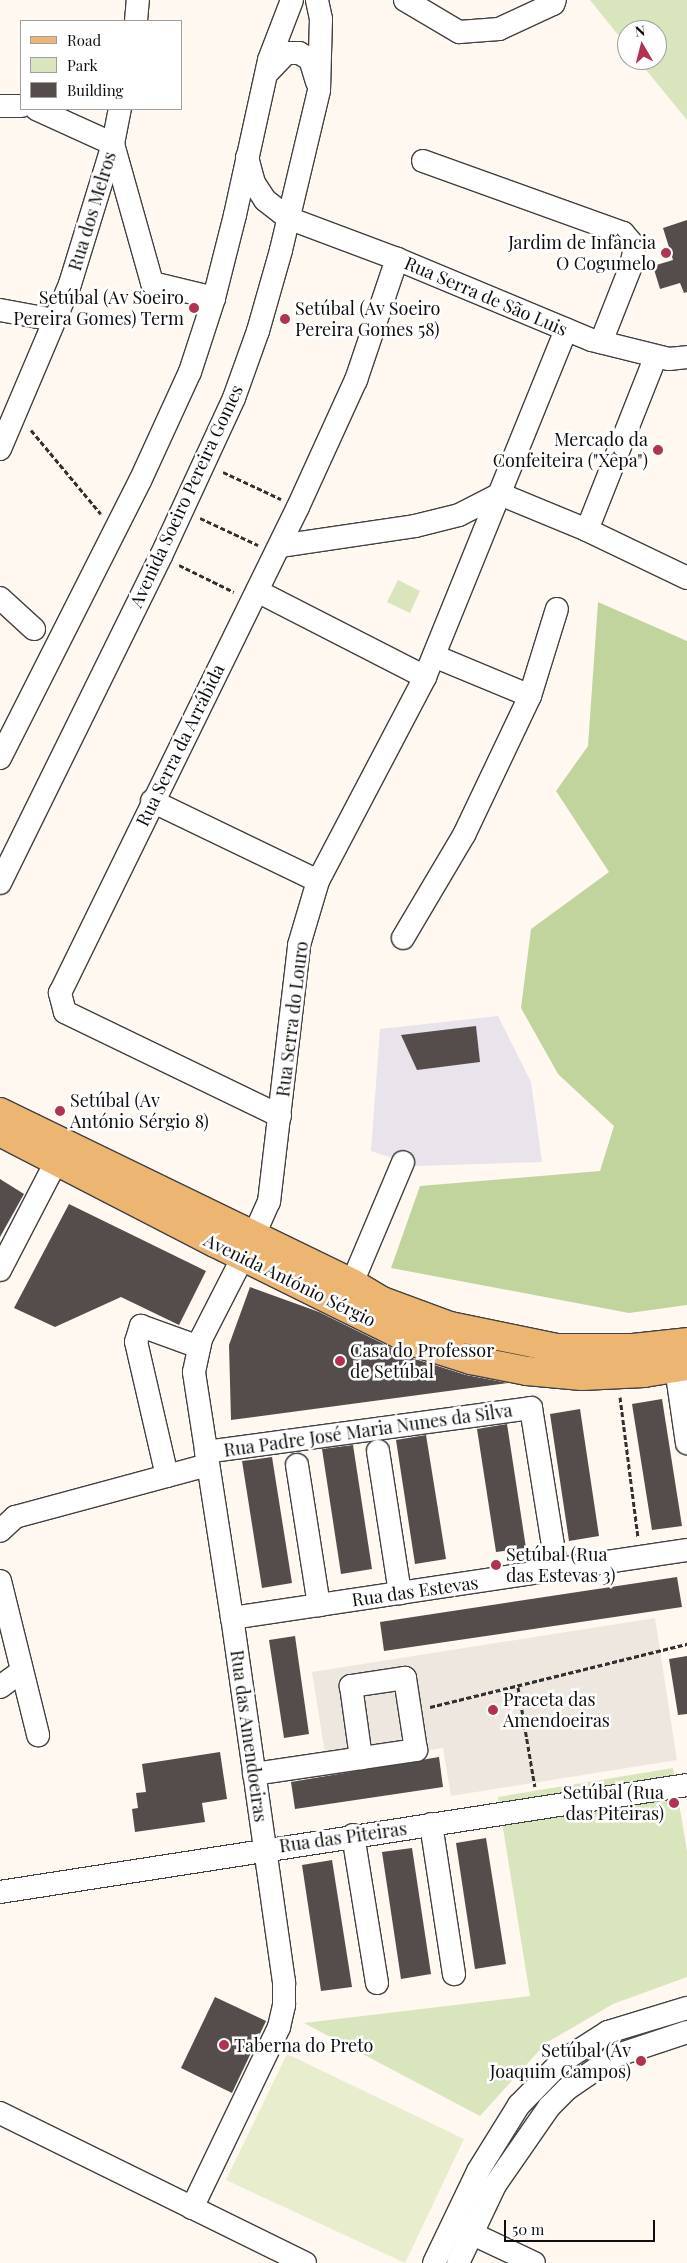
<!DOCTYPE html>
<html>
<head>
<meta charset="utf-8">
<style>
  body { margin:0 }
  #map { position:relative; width:687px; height:2263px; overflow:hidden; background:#fef8f0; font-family:"Playfair Display",serif }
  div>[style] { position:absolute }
  .industrial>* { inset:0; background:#e9e3ec }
  .green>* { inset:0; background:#d9e5bc }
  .forest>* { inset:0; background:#c1d49d }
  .pitch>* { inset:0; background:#e8edcd }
  .plaza>* { inset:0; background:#ede7df }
  .building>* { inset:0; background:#554d4b }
  .path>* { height:3px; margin-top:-1.5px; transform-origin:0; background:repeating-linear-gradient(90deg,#303030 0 5px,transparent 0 7.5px) }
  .roads { filter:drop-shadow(1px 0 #414141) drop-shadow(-1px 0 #414141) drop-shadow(0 1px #414141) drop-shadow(0 -1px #414141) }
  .minor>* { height:22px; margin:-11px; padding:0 11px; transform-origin:11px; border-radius:11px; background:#fff }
  .major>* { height:28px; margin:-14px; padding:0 14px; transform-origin:14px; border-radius:14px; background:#ecb672 }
  .dots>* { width:14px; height:14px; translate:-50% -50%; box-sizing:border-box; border:2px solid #fff; border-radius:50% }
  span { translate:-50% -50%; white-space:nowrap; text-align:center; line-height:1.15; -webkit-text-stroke:5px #fff; paint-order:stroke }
  .street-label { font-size:18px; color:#0e0e0e }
  .poi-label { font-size:18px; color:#0e0e0e }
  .right { translate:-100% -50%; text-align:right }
  .left { translate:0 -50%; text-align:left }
  .legend { position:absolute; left:20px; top:20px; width:162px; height:90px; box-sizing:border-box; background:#fff; border:1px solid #9f9f9f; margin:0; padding:6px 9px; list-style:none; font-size:15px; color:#0e0e0e }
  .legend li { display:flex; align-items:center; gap:10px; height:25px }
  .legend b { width:25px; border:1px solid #9f9f9f }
  .north { position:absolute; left:617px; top:20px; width:50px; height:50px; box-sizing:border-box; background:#fff; border:1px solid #9f9f9f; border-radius:50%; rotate:352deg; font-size:14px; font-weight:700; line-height:20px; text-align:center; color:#0e0e0e }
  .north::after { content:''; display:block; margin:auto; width:18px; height:22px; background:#b13251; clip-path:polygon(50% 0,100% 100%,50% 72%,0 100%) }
  .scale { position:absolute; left:504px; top:2220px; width:151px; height:22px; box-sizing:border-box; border:2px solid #0e0e0e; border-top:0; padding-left:6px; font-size:15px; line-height:18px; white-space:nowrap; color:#0e0e0e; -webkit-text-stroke:4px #fff; paint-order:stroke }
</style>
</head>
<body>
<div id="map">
  <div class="industrial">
    <div style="clip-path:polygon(498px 1016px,531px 1082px,542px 1162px,416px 1166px,371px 1151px,380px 1029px)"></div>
  </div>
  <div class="green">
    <div style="clip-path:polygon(590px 0,687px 0,687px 120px,638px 60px,657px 60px,657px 30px,627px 30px,627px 46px)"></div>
    <div style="clip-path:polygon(398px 580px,420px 591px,410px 613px,387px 602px)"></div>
    <div style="clip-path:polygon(673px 1768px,687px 1851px,687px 1977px,613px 2004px,546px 2043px,480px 2116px,304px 2023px,530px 1996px,498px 1797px)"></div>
  </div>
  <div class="forest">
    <div style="clip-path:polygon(598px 602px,687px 641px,687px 1305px,629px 1313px,391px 1268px,420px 1186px,600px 1171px,614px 1126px,558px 1074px,521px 1008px,531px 929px,609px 872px,556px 791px,588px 746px)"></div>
  </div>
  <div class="pitch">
    <div style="clip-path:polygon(287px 2054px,464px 2139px,405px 2263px,226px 2180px)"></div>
  </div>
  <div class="plaza">
    <div style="clip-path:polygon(655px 1618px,677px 1760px,451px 1796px,443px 1748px,327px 1766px,312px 1672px)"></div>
  </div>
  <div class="building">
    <div style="clip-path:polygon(687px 220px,687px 292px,684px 293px,680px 283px,660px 289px,653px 266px,673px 260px,663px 228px)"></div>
    <div style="clip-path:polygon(476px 1026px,480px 1062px,417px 1070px,401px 1035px)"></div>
    <div style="clip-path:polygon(0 1179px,24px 1194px,0 1237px)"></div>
    <div style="clip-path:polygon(69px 1204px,206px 1271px,179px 1325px,121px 1297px,55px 1327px,14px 1308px)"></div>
    <div style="clip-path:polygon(250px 1287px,319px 1312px,412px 1358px,466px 1375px,508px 1383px,231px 1420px,229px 1345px)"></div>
    <div style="clip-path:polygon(662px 1399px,682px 1526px,652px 1530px,632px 1404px)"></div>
    <div style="clip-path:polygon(580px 1409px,599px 1536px,569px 1541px,550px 1414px)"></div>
    <div style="clip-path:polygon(507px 1424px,526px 1548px,496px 1552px,477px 1429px)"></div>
    <div style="clip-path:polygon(426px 1435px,446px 1559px,415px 1564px,396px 1440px)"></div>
    <div style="clip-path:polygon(353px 1445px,372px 1569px,341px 1574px,322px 1449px)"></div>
    <div style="clip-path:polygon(272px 1457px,292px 1583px,262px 1588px,242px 1461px)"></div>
    <div style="clip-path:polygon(677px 1577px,682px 1607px,384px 1651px,380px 1622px)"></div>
    <div style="clip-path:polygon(295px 1636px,309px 1734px,284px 1738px,269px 1640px)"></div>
    <div style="clip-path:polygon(687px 1656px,687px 1714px,678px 1715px,669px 1659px)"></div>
    <div style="clip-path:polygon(220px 1752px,227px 1799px,202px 1803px,205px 1822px,135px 1832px,132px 1809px,138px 1808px,136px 1793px,146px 1792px,142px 1764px)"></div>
    <div style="clip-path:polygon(439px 1757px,443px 1787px,295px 1809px,291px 1782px)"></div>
    <div style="clip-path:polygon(486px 1838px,506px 1964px,475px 1969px,456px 1843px)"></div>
    <div style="clip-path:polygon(412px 1848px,431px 1974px,401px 1979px,382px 1852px)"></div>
    <div style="clip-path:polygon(332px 1860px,352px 1987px,321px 1991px,302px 1865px)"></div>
    <div style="clip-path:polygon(215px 1997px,266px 2021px,232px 2093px,181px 2068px)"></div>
  </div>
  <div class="path">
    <div style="left:31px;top:430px;width:109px;rotate:50.2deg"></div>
    <div style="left:223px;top:472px;width:64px;rotate:25deg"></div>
    <div style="left:200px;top:518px;width:64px;rotate:25deg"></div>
    <div style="left:179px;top:565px;width:61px;rotate:26.1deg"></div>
    <div style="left:620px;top:1397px;width:141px;rotate:82.7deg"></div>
    <div style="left:518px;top:1687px;width:101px;rotate:80.4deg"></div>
    <div style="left:430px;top:1707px;width:265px;rotate:-13.8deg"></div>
  </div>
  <div class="roads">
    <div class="minor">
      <div style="left:405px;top:0;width:63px;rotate:30.7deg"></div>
      <div style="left:459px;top:32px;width:40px;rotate:-4.3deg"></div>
      <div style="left:499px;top:29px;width:60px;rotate:-24.8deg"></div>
      <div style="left:553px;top:4px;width:4px;rotate:-63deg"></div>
      <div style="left:136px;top:21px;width:21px;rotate:-85deg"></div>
      <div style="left:267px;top:73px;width:28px;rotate:-46deg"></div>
      <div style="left:286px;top:53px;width:13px"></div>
      <div style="left:299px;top:53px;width:13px;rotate:29deg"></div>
      <div style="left:310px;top:59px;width:24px;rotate:73deg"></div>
      <div style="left:0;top:106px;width:21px"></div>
      <div style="left:36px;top:109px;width:85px;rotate:24.4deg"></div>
      <div style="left:113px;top:144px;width:144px;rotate:74.3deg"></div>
      <div style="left:152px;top:283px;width:64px;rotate:13.6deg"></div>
      <div style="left:247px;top:157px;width:27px;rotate:75deg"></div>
      <div style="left:254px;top:183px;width:20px;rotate:57deg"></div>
      <div style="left:265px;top:200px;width:29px;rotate:38deg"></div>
      <div style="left:288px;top:218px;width:116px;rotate:20.6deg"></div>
      <div style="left:397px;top:259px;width:211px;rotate:22.6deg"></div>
      <div style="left:592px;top:340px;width:79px;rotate:13.9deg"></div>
      <div style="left:669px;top:359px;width:18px;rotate:-6deg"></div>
      <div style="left:423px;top:161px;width:213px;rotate:19.8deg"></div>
      <div style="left:623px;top:233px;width:18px;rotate:49deg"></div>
      <div style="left:635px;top:247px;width:19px;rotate:102deg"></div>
      <div style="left:631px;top:266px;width:82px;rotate:111.5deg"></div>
      <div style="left:0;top:310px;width:55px;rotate:10.5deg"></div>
      <div style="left:0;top:449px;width:179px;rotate:-67deg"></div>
      <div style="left:70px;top:284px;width:146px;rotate:-72.9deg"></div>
      <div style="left:113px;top:144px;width:36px;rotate:-79deg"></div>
      <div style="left:500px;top:494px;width:94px;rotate:22.5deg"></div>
      <div style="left:587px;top:530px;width:187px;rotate:-68.4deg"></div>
      <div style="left:587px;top:530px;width:111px;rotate:25.6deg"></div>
      <div style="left:280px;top:546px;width:136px;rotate:-8.4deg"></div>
      <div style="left:415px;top:526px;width:45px;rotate:-14deg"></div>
      <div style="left:459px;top:515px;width:46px;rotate:-27.1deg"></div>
      <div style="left:257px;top:591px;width:189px;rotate:27.1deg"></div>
      <div style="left:0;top:598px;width:46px;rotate:42.4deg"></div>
      <div style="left:434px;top:656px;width:104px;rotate:22.6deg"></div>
      <div style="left:0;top:758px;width:310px;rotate:-63.2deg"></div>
      <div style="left:140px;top:481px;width:120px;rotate:-65.4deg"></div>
      <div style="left:190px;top:372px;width:78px;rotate:-72deg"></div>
      <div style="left:214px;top:298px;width:86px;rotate:-75.8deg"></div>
      <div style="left:235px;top:215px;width:159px;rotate:-77.6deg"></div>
      <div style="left:269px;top:60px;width:64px;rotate:-69deg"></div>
      <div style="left:152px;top:801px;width:184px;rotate:25.7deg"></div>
      <div style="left:0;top:883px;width:364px;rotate:-63.8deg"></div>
      <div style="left:161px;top:556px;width:174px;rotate:-65.2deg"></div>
      <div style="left:234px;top:398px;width:71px;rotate:-70.3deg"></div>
      <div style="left:258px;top:331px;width:84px;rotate:-74.1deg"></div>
      <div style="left:281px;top:250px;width:164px;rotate:-76.6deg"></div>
      <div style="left:319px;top:90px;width:71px;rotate:-88.4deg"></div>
      <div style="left:321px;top:19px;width:19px;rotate:-102deg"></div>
      <div style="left:403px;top:938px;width:120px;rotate:-59.4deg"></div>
      <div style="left:464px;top:835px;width:154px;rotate:-64.6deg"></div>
      <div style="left:530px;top:696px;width:91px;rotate:-72.8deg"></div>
      <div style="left:280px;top:1116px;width:239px;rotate:-154.2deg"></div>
      <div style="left:65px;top:1012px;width:20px;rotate:-105deg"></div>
      <div style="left:60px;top:993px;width:541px;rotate:-63.91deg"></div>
      <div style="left:298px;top:507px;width:140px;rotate:-65.5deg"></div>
      <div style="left:356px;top:380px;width:128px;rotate:-71.3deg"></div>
      <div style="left:254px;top:1235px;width:36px;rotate:-66deg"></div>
      <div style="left:269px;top:1202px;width:259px;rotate:-83.3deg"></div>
      <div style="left:299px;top:945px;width:67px;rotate:-73.5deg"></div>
      <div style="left:318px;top:881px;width:230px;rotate:-62.3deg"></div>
      <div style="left:425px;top:677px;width:375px;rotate:-67.9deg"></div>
      <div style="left:0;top:1270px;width:124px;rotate:-62.6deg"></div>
      <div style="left:352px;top:1283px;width:131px;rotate:-67.1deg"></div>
      <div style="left:676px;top:1368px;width:76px;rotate:81.7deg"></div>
      <div style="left:378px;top:1451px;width:144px;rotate:81.2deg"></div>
      <div style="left:206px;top:1452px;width:328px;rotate:-7.7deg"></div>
      <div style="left:531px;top:1408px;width:164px;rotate:80.9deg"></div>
      <div style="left:297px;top:1465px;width:142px;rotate:81.1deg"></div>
      <div style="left:167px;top:1476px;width:138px;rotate:-103deg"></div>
      <div style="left:136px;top:1342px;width:17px;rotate:-73deg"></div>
      <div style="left:141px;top:1326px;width:62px;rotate:19.9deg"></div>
      <div style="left:0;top:1531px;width:21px;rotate:-43deg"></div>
      <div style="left:15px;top:1517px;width:200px;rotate:-15.1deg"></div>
      <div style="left:0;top:1581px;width:159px;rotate:76.1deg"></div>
      <div style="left:232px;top:1618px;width:460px;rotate:-8.5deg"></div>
      <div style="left:0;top:1687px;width:27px;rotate:-36deg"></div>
      <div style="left:254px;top:1774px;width:164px;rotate:-8.4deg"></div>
      <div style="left:416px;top:1750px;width:73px;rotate:-98.7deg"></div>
      <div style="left:405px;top:1678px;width:55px;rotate:171.6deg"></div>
      <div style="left:351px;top:1686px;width:73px;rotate:82.1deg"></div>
      <div style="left:431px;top:1824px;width:152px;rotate:81.3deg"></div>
      <div style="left:353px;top:1835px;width:150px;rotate:80.8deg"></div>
      <div style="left:0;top:1892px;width:695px;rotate:-8.85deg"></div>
      <div style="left:0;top:2113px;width:340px;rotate:26.2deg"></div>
      <div style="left:192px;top:2208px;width:201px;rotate:-64.3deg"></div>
      <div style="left:279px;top:2027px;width:23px;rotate:-77deg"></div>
      <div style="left:284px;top:2005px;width:23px;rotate:-90deg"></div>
      <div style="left:284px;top:1982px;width:368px;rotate:-98.1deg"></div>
      <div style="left:232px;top:1618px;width:249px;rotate:-98.8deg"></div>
      <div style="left:194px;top:1372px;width:34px;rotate:-78deg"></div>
      <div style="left:201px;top:1339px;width:92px;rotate:-62.9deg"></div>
      <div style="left:458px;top:2227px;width:84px;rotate:25.3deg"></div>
      <div style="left:434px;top:2263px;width:102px;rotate:-64.4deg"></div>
      <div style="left:478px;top:2171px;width:78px;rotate:-58.2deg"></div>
      <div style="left:519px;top:2105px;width:60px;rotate:-45.7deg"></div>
      <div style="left:561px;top:2062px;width:56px;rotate:-32.6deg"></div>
      <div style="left:608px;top:2032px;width:83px;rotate:-16.9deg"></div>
      <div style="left:458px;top:2263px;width:86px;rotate:-64.6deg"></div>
      <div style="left:495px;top:2185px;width:95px;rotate:-55.3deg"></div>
      <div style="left:549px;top:2107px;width:25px;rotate:-45deg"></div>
      <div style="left:567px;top:2089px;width:58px;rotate:-34.5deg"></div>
      <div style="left:615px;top:2056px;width:76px;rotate:-18.4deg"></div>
    </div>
    <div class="major">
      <div style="left:0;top:1112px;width:391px;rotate:25.9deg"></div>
      <div style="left:352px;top:1283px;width:35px;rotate:31deg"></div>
      <div style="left:382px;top:1301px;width:72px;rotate:20.2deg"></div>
      <div style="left:450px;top:1326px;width:109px;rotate:11.6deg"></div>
      <div style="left:557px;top:1348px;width:76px"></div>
      <div style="left:633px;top:1348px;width:54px;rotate:-6.3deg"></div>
      <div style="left:0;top:1132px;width:242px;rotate:27.3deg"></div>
      <div style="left:215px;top:1243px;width:225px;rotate:26.3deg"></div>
      <div style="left:417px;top:1343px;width:57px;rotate:17.5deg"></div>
      <div style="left:471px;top:1360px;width:57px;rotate:11.1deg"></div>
      <div style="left:527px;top:1371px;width:55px;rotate:5.2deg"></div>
      <div style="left:582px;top:1376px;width:62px;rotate:-2.8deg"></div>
      <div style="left:644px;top:1373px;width:44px;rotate:-9.2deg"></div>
    </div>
  </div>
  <div class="dots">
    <div style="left:666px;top:253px;background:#b13251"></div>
    <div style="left:194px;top:308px;background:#b13251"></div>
    <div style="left:285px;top:319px;background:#b13251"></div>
    <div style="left:658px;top:450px;background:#b13251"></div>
    <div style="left:60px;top:1111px;background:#b13251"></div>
    <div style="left:340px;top:1361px;background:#b13251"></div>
    <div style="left:496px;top:1565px;background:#b13251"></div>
    <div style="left:493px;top:1710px;background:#b13251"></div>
    <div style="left:674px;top:1803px;background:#b13251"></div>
    <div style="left:224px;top:2045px;background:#b13251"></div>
    <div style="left:641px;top:2061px;background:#b13251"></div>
  </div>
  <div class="street-label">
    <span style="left:92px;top:211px;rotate:-73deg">Rua dos Melros</span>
    <span style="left:486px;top:296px;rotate:23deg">Rua Serra de São Luis</span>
    <span style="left:186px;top:496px;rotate:-65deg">Avenida Soeiro Pereira Gomes</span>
    <span style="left:180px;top:745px;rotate:-64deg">Rua Serra da Arrábida</span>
    <span style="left:292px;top:1019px;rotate:-83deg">Rua Serra do Louro</span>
    <span style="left:290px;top:1280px;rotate:26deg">Avenida António Sérgio</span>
    <span style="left:368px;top:1430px;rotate:-8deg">Rua Padre José Maria Nunes da Silva</span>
    <span style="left:415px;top:1591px;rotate:-8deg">Rua das Estevas</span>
    <span style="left:249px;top:1736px;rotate:82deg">Rua das Amendoeiras</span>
    <span style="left:343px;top:1837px;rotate:-8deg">Rua das Piteiras</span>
  </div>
  <div class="poi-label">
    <span class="right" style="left:656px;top:253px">Jardim de Infância<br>O Cogumelo</span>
    <span class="right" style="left:184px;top:308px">Setúbal (Av Soeiro<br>Pereira Gomes) Term</span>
    <span class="left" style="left:295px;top:319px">Setúbal (Av Soeiro<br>Pereira Gomes 58)</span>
    <span class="right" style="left:648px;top:450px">Mercado da<br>Confeiteira ("Xêpa")</span>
    <span class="left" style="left:70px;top:1111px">Setúbal (Av<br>António Sérgio 8)</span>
    <span class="left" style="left:350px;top:1361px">Casa do Professor<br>de Setúbal</span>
    <span class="left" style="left:506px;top:1565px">Setúbal (Rua<br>das Estevas 3)</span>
    <span class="left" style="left:503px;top:1710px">Praceta das<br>Amendoeiras</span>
    <span class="right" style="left:664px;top:1803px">Setúbal (Rua<br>das Piteiras)</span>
    <span class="left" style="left:234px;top:2045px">Taberna do Preto</span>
    <span class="right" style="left:631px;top:2061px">Setúbal (Av<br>Joaquim Campos)</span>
  </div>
  <ul class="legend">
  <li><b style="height:6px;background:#ecb672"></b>Road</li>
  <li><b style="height:14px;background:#d9e5bc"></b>Park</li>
  <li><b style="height:14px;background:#554d4b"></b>Building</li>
  </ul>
  <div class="north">N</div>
  <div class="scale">50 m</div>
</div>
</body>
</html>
